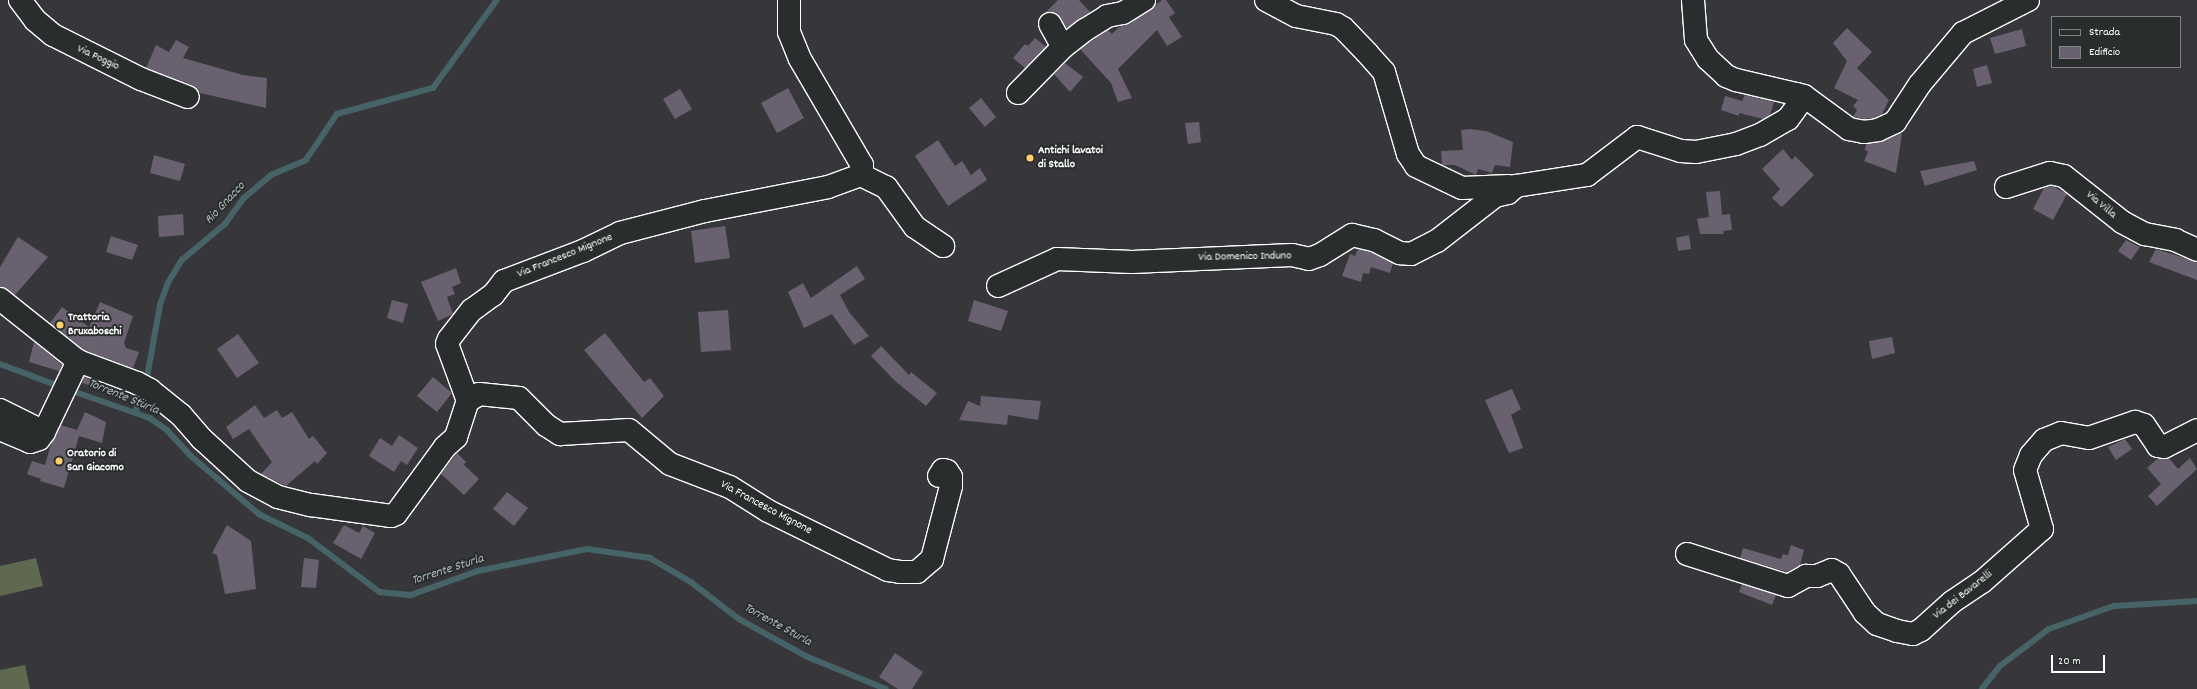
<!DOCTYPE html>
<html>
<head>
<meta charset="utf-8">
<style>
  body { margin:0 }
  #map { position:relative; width:2197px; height:689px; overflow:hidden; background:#37373b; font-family:Dekko,sans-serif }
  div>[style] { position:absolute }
  .green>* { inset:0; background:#5e6950 }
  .stream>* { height:5.5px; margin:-2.75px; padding:0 2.75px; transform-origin:2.75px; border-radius:2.75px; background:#466467 }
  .building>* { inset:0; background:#696070 }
  .roads { filter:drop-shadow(1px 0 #fff) drop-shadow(-1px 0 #fff) drop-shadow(0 1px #fff) drop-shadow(0 -1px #fff) }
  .street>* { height:22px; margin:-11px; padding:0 11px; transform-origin:11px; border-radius:11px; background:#2a2d2e }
  .dots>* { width:11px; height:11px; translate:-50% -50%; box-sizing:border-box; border:2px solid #2a2d2e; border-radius:50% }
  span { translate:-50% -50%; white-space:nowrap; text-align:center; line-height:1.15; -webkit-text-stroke:4px #2a2d2e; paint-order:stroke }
  .street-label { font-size:12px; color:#fff }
  .poi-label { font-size:12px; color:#fff; font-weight:700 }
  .left { translate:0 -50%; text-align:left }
  .water-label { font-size:13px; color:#acb9bb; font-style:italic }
  .legend { position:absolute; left:2051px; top:16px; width:130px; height:52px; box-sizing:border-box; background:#2a2d2e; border:1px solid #7f8182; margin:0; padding:5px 7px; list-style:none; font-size:12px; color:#fff }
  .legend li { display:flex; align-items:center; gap:8px; height:20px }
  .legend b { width:20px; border:1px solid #7f8182 }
  .scale { position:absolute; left:2051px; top:655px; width:54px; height:18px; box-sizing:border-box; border:2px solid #fff; border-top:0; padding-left:5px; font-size:12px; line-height:14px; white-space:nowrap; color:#fff; -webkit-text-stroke:3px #2a2d2e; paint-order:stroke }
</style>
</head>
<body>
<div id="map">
  <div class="green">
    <div style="clip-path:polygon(36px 558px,43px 586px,0 596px,0 566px)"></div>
    <div style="clip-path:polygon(25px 665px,30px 689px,0 689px,0 670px)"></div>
  </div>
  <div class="stream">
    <div style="left:0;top:364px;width:66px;rotate:20.4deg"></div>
    <div style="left:146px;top:383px;width:79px;rotate:-79.8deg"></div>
    <div style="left:160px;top:305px;width:23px;rotate:-70deg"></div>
    <div style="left:168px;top:283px;width:27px;rotate:-59deg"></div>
    <div style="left:182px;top:260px;width:56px;rotate:-39.9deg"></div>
    <div style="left:225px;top:224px;width:32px;rotate:-54deg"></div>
    <div style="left:244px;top:198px;width:35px;rotate:-40deg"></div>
    <div style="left:271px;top:175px;width:38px;rotate:-23deg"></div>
    <div style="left:306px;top:160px;width:55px;rotate:-56deg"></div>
    <div style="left:337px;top:114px;width:99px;rotate:-15.2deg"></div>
    <div style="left:433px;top:88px;width:109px;rotate:-54deg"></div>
    <div style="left:70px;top:390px;width:85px;rotate:19.3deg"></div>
    <div style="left:150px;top:418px;width:21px;rotate:35deg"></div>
    <div style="left:167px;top:430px;width:34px;rotate:47deg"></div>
    <div style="left:190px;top:455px;width:91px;rotate:40.5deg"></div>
    <div style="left:259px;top:514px;width:55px;rotate:26.1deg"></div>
    <div style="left:308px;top:538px;width:90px;rotate:36.9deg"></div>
    <div style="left:380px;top:592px;width:31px;rotate:6deg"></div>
    <div style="left:411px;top:595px;width:71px;rotate:-19.7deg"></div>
    <div style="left:478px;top:571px;width:111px;rotate:-11.4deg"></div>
    <div style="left:587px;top:549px;width:64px;rotate:8.1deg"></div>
    <div style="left:650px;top:558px;width:48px;rotate:30.3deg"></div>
    <div style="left:691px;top:582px;width:61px;rotate:37.6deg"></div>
    <div style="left:739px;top:619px;width:79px;rotate:28.8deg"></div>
    <div style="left:808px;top:657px;width:84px;rotate:22.3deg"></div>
    <div style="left:135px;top:413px;width:23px;rotate:-70deg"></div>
    <div style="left:1982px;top:689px;width:29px;rotate:-52deg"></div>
    <div style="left:2000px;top:666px;width:61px;rotate:-37.1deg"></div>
    <div style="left:2049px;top:629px;width:69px;rotate:-19.5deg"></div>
    <div style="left:2114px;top:606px;width:83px;rotate:-3.4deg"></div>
  </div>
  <div class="building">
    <div style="clip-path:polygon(1058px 0,1079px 0,1090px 12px,1067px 28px,1057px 13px,1046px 12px)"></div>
    <div style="clip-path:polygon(1162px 0,1166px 0,1175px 13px,1169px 17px,1182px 37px,1167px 46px,1157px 30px,1118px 69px,1132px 98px,1118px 102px,1111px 83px,1080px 49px,1108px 30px,1112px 34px,1119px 27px,1130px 24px)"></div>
    <div style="clip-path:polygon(1847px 28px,1872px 52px,1857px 68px,1889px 100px,1882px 114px,1874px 118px,1864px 119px,1853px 117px,1857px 110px,1853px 106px,1858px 100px,1834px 88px,1847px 61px,1833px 43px)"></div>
    <div style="clip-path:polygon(2022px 29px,2026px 46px,1995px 54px,1990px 38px)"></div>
    <div style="clip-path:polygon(1035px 38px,1046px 47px,1025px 68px,1013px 58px,1025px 44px,1028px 46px)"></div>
    <div style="clip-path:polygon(176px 40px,189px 47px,183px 58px,243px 75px,267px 78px,266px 108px,200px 93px,192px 85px,146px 68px,156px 45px,169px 52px)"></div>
    <div style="clip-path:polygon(1065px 63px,1083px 77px,1070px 92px,1054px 74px)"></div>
    <div style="clip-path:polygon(1987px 65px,1992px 83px,1977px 87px,1973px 69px)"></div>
    <div style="clip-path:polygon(788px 88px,804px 118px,777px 133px,761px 103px)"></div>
    <div style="clip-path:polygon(680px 89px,692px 109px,675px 119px,663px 99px)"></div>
    <div style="clip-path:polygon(1745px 95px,1774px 102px,1770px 115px,1763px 119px,1739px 113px,1739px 116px,1721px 110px,1725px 96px,1742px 101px)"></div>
    <div style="clip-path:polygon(981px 98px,996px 117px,985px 127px,969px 108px)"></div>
    <div style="clip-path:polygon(1199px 122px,1201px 142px,1188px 144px,1185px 123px)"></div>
    <div style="clip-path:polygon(1470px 129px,1486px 131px,1513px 142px,1510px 167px,1495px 165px,1492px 173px,1478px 169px,1476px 175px,1455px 165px,1442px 165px,1441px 151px,1463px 150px,1461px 130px)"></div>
    <div style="clip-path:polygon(1900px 134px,1902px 134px,1896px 173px,1864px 161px,1868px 152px,1865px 150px,1866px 144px,1883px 141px)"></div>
    <div style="clip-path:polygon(938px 140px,955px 166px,962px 161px,971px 175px,980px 168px,987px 180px,948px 206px,915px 156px)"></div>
    <div style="clip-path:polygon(1783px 149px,1792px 160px,1795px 156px,1814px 175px,1782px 207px,1772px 198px,1780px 189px,1762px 169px)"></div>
    <div style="clip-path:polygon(154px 155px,185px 164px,180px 181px,150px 173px)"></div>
    <div style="clip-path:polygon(1974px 161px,1977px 170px,1925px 186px,1920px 171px)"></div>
    <div style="clip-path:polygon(2052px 186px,2067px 194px,2053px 220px,2033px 209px,2044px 188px)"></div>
    <div style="clip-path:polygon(1720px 191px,1722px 215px,1730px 214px,1732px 230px,1723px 231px,1724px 234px,1700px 234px,1697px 219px,1709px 217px,1706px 192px)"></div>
    <div style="clip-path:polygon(183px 214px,184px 235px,159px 237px,158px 216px)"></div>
    <div style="clip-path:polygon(725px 226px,730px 258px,695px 263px,691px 231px)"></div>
    <div style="clip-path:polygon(1689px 235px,1691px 249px,1678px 251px,1676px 238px)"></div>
    <div style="clip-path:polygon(111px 236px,138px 245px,132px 260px,106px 252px)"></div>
    <div style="clip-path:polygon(18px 237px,48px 257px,15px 295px,0 287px,0 267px)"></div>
    <div style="clip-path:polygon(2126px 240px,2140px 247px,2131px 260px,2118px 251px)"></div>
    <div style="clip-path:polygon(1358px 249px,1370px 252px,1393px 263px,1390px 273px,1371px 267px,1369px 274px,1363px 273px,1361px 282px,1342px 276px,1350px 254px,1355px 256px)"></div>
    <div style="clip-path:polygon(2156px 249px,2197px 262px,2197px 280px,2149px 262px)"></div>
    <div style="clip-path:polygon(857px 266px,865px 279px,840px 295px,849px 312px,869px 336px,854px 345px,832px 314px,804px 328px,788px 292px,803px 283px,811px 298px)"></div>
    <div style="clip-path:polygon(456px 268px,461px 283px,452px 287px,455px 294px,447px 297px,453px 314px,438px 321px,421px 282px)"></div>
    <div style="clip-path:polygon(392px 300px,408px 304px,403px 323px,387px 318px)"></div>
    <div style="clip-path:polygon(974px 300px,1008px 311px,1001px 331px,968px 321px)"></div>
    <div style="clip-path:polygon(100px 302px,133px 316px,124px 343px,126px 348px,139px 352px,133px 368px,84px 350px,50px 323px,62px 307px,89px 327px)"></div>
    <div style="clip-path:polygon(728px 310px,731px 350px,701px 352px,698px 312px)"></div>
    <div style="clip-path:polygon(605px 333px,644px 382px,650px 378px,664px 396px,642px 418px,584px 350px)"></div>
    <div style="clip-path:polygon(238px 334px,259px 363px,237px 378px,217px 349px)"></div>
    <div style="clip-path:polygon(1892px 337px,1895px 353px,1872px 359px,1869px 341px)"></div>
    <div style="clip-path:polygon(34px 342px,62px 365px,59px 371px,29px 362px)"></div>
    <div style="clip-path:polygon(881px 346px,909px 375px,911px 372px,937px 393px,926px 406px,895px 381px,871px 356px)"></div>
    <div style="clip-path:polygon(84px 377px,126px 392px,125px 396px,82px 383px)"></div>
    <div style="clip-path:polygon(433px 377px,452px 393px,437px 412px,417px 396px)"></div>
    <div style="clip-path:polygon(1512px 389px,1521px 409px,1511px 415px,1523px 448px,1509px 453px,1485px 400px)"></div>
    <div style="clip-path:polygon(981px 396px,1041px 401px,1038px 420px,1008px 415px,1007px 425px,959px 420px,968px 401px,980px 406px)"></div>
    <div style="clip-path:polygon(255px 405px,264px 418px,277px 410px,282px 418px,292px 412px,309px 439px,313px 436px,327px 453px,317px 464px,315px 461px,286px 486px,261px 474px,272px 462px,249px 429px,233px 439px,226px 427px)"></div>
    <div style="clip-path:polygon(85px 412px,106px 422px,102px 443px,79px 436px,64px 488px,40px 481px,41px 479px,27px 474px,32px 461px,45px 465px,51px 444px,61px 425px,77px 430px)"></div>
    <div style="clip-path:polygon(399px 435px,418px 448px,407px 465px,401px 461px,394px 472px,369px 456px,380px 438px,392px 446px)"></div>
    <div style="clip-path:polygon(2125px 439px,2132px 449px,2116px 460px,2108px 447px)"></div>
    <div style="clip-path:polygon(457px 453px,466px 462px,464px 465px,479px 479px,464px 495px,441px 474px)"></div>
    <div style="clip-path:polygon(2169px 458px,2178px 469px,2190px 458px,2197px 469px,2157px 506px,2148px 496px,2161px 484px,2147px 468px,2157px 459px)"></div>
    <div style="clip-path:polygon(507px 492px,528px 508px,514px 526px,493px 509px)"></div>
    <div style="clip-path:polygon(227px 525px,251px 541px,256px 589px,225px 594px,217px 555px,212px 553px)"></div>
    <div style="clip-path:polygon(344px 525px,359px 533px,363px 526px,375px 533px,361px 559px,333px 543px)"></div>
    <div style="clip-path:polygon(1791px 545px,1804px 550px,1800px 565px,1787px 572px,1740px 558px,1743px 548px,1781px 559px,1783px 554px,1788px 555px)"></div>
    <div style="clip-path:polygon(304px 558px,319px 560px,316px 588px,301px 587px)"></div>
    <div style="clip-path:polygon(1742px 584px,1776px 595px,1772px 605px,1739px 592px)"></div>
    <div style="clip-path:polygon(895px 653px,923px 672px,912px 689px,898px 689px,879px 677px)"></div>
  </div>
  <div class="roads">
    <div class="street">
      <div style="left:20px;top:0;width:25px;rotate:53deg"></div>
      <div style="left:35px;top:20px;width:23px;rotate:40deg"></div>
      <div style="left:53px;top:35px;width:98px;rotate:26.6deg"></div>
      <div style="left:141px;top:79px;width:50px;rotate:21deg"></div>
      <div style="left:789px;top:0;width:32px;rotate:90deg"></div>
      <div style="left:789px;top:32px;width:29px;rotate:68deg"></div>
      <div style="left:800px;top:59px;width:123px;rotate:59.7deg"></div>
      <div style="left:862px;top:165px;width:10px;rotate:96deg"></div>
      <div style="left:1266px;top:0;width:34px;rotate:28deg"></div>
      <div style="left:1296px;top:16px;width:41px;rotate:11.3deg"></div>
      <div style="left:1336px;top:24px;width:8px;rotate:30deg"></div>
      <div style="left:1343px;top:28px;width:35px;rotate:46deg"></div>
      <div style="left:1367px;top:53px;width:25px;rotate:48deg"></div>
      <div style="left:1384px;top:72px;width:85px;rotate:73.7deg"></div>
      <div style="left:1408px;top:154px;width:14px;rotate:56deg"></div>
      <div style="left:1416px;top:166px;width:51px;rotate:25.6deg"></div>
      <div style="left:1462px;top:188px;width:47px;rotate:-2.4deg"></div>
      <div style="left:1693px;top:0;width:40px;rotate:85.7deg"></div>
      <div style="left:1696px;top:40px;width:22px;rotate:58deg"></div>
      <div style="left:1708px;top:59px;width:25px;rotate:43deg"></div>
      <div style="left:1726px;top:76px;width:11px;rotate:22deg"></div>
      <div style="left:1736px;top:80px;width:70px;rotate:13.2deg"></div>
      <div style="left:1804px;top:96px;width:56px;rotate:36.3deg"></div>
      <div style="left:1849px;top:129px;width:15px;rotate:11deg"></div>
      <div style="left:1864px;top:132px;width:14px;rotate:-8deg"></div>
      <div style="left:1878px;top:130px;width:19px;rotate:-25deg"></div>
      <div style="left:1895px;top:122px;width:45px;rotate:-56.7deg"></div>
      <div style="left:1920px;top:84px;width:67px;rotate:-49.9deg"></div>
      <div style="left:1963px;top:33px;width:73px;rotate:-26.9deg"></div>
      <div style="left:1050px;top:24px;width:26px;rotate:61deg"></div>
      <div style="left:1018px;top:93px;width:64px;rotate:-45.6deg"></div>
      <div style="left:1063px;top:47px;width:28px;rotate:-38deg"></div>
      <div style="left:1085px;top:30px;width:26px;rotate:-32deg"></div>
      <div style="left:1107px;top:16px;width:16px;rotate:-11deg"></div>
      <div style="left:1123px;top:13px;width:25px;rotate:-32deg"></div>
      <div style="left:2006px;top:187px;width:46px;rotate:-17.7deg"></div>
      <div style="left:2050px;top:173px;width:14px;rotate:12deg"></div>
      <div style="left:2064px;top:176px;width:74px;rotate:38.4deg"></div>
      <div style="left:2122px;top:222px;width:26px;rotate:28deg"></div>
      <div style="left:2145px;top:234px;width:31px;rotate:11deg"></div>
      <div style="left:2175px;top:240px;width:24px;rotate:24deg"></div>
      <div style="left:998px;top:286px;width:65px;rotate:-24.6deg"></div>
      <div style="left:1057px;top:259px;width:75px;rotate:2.3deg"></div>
      <div style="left:1132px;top:262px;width:160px;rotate:-2.5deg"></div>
      <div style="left:1292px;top:255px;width:17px;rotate:13deg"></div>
      <div style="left:1309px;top:259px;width:12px;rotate:-20deg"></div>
      <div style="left:1320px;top:255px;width:38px;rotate:-32deg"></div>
      <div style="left:1352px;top:235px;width:23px;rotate:13deg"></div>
      <div style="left:1374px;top:240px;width:29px;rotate:27deg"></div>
      <div style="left:1400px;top:253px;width:11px;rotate:5deg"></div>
      <div style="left:1411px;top:254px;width:29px;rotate:-27deg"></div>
      <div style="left:1437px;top:241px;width:73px;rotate:-37.8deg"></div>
      <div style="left:1495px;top:196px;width:13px;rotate:-13deg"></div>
      <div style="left:1508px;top:193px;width:11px;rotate:-41deg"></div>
      <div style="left:1516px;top:186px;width:72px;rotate:-8.8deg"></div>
      <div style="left:1587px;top:175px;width:63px;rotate:-37.2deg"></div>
      <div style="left:1637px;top:137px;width:46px;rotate:17.7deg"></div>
      <div style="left:1681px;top:151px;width:15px;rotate:4deg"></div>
      <div style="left:1696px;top:152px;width:41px;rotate:-11.3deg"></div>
      <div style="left:1736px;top:144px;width:26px;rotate:-21deg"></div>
      <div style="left:1760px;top:135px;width:32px;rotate:-30deg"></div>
      <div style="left:1788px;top:119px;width:22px;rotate:-54deg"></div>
      <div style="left:1801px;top:101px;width:8px;rotate:-120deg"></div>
      <div style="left:0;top:299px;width:100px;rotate:38.5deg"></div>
      <div style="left:78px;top:361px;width:63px;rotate:20.4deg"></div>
      <div style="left:137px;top:383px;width:15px;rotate:28deg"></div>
      <div style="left:150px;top:390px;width:40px;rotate:39deg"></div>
      <div style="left:181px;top:415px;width:32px;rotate:49deg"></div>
      <div style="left:202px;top:439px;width:62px;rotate:42.4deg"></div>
      <div style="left:248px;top:481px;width:34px;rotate:28deg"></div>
      <div style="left:278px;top:497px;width:34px;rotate:14deg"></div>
      <div style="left:311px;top:505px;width:81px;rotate:7.8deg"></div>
      <div style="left:391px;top:516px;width:5px;rotate:-22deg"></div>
      <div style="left:396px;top:514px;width:83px;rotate:-53.8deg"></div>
      <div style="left:445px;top:447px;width:15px;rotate:-42deg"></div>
      <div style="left:456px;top:437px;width:38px;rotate:-72deg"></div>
      <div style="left:468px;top:401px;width:13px;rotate:-32deg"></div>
      <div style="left:479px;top:394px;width:40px;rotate:5.7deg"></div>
      <div style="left:519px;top:398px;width:38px;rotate:45deg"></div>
      <div style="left:546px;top:425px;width:17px;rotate:33deg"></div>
      <div style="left:560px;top:434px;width:69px;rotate:-3.3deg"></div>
      <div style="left:629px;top:430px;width:53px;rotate:39.7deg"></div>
      <div style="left:670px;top:464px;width:64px;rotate:21deg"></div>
      <div style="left:730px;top:487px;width:45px;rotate:32.3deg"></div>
      <div style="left:768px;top:511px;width:134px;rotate:26.2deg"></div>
      <div style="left:888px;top:570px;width:12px;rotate:9deg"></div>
      <div style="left:900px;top:572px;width:17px"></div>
      <div style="left:917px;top:572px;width:20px;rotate:-41deg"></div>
      <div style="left:932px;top:559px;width:75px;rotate:-75.4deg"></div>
      <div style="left:951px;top:486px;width:9px;rotate:-90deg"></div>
      <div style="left:951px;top:477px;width:7px;rotate:-124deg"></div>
      <div style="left:947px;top:471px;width:4px;rotate:-166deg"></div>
      <div style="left:943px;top:470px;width:7px;rotate:124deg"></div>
      <div style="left:468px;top:401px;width:61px;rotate:-110.2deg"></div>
      <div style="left:447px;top:344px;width:5px;rotate:-68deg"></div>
      <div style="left:449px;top:339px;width:37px;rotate:-52deg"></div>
      <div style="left:472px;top:310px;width:26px;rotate:-36deg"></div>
      <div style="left:493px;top:295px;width:18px;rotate:-52deg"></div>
      <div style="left:504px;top:281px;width:85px;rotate:-20.8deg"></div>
      <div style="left:583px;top:251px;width:41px;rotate:-25.9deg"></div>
      <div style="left:620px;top:233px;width:88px;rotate:-14.5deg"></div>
      <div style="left:705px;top:211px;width:125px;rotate:-11deg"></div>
      <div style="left:828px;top:187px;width:35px;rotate:-20deg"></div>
      <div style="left:861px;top:175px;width:28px;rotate:26deg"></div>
      <div style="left:886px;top:187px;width:49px;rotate:54.1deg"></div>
      <div style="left:915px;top:227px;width:34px;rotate:34deg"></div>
      <div style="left:0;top:410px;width:49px;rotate:26.6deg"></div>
      <div style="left:44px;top:432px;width:79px;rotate:-64.4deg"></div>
      <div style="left:0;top:429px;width:33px;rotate:23deg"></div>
      <div style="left:30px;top:442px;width:9px;rotate:-18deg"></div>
      <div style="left:39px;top:439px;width:9px;rotate:-54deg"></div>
      <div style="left:1687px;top:554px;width:106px;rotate:17.6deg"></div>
      <div style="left:1788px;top:586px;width:21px;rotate:-29deg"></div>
      <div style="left:1806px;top:576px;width:11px"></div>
      <div style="left:1817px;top:576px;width:16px;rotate:-22deg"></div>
      <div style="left:1832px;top:570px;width:8px;rotate:30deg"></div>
      <div style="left:1839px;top:574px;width:47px;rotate:56.3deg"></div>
      <div style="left:1865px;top:613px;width:16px;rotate:43deg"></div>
      <div style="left:1877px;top:624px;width:21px;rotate:19deg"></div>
      <div style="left:1897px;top:631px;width:16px;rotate:11deg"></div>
      <div style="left:1913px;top:634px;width:9px;rotate:-27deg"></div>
      <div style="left:1921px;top:630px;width:42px;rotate:-42.1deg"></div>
      <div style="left:1952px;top:602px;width:36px;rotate:-34deg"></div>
      <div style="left:1982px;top:582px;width:80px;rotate:-41.5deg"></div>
      <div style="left:2042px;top:529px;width:61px;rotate:-106.1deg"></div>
      <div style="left:2025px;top:470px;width:16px;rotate:-68deg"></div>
      <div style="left:2031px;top:455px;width:20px;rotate:-49deg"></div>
      <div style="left:2044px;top:440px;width:18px;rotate:-22deg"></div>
      <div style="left:2061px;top:433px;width:28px;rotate:10deg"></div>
      <div style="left:2089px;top:438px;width:49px;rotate:-19.2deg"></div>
      <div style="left:2135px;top:422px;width:9px;rotate:18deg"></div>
      <div style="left:2144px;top:425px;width:25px;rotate:56deg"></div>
      <div style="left:2158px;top:446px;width:6px;rotate:9deg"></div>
      <div style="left:2164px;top:447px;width:37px;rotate:-27deg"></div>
    </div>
  </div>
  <div class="dots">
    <div style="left:1030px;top:158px;background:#ffd166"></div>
    <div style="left:60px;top:325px;background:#ffd166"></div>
    <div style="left:59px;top:461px;background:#ffd166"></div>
  </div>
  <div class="street-label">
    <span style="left:98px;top:58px;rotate:25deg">Via Poggio</span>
    <span style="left:2101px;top:205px;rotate:40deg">Via Villa</span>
    <span style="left:565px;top:256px;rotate:-22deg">Via Francesco Mignone</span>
    <span style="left:1245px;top:257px;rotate:-1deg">Via Domenico Induno</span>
    <span style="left:766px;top:508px;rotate:28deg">Via Francesco Mignone</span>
    <span style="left:1963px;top:595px;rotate:-38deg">Via dei Bavarelli</span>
  </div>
  <div class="poi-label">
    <span class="left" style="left:1038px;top:158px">Antichi lavatoi<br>di Stallo</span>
    <span class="left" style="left:68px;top:325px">Trattoria<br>Bruxaboschi</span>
    <span class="left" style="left:67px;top:461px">Oratorio di<br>San Giacomo</span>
  </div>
  <div class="water-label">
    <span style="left:226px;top:204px;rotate:-47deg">Rio Gnacco</span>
    <span style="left:123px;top:398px;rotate:22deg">Torrente Sturla</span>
    <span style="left:448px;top:571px;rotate:-18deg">Torrente Sturla</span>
    <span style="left:777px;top:626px;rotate:29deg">Torrente Sturla</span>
  </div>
  <ul class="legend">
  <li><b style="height:5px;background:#2a2d2e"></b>Strada</li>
  <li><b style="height:11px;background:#696070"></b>Edificio</li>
  </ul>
  <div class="scale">20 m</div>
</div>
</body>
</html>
